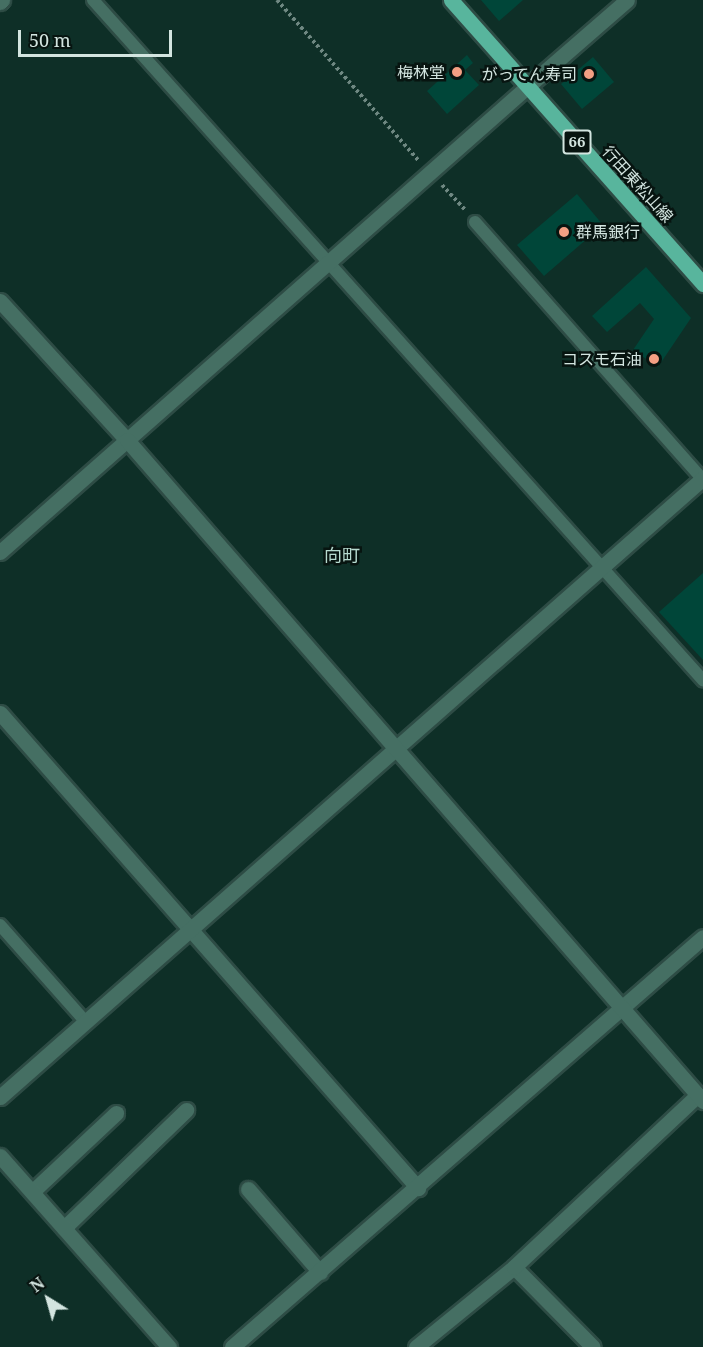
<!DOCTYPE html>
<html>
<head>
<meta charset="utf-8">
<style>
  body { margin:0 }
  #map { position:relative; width:703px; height:1347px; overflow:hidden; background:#0e2f27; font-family:"Noto Serif","Noto Sans JP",serif }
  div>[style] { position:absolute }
  .building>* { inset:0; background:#004639 }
  .path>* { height:4px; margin-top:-2px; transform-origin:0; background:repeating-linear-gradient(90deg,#6f8882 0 3px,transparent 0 6px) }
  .roads { filter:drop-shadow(2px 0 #2e4c45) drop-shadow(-2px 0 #2e4c45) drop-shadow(0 2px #2e4c45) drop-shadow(0 -2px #2e4c45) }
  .service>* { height:12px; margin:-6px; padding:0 6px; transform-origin:6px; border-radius:6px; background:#456f63 }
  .minor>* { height:15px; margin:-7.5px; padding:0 7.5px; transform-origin:7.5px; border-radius:7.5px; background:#456f63 }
  .tertiary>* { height:15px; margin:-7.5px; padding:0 7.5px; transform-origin:7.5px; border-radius:7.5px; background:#456f63 }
  .primary>* { height:15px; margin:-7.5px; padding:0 7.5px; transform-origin:7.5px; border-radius:7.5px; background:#58b59d }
  .dots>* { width:16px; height:16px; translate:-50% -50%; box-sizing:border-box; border:3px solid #071410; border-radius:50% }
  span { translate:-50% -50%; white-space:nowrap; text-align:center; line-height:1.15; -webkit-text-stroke:5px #071410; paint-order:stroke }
  .shield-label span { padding:2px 4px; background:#071410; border:2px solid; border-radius:4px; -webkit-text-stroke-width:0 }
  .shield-label { font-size:15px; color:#d3e5e0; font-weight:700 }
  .poi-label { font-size:16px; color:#d3e5e0 }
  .right { translate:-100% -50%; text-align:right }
  .left { translate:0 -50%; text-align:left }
  .street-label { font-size:16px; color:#d3e5e0 }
  .neighbourhood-label { font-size:18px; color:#b7dbd0 }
  .north { position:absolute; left:18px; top:1269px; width:60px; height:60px; -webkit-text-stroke:4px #071410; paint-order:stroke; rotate:323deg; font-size:16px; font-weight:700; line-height:24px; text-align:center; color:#d3e5e0 }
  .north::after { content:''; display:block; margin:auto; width:21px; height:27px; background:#d3e5e0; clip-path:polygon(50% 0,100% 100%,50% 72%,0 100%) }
  .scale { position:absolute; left:18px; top:30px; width:154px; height:27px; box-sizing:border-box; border:3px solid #d3e5e0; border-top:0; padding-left:8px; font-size:18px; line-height:21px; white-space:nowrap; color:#d3e5e0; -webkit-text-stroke:4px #071410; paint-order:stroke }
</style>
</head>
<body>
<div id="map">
  <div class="building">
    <div style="clip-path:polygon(481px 0,523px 0,499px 21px)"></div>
    <div style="clip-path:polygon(467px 55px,473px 63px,465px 70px,479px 85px,447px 114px,427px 91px)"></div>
    <div style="clip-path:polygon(593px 57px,614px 82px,582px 109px,561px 84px)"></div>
    <div style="clip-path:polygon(577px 194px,603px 225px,544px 276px,517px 245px)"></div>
    <div style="clip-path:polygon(646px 267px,691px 318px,658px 367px,633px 350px,654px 319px,640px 303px,607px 332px,592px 316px)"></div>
    <div style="clip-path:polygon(703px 573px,703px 660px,659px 612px)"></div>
  </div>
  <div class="path">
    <div style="left:277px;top:0;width:215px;rotate:48.6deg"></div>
    <div style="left:442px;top:185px;width:34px;rotate:47deg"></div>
  </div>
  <div class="roads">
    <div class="service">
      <div style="left:93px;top:0;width:914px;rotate:48.11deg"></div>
      <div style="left:475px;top:222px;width:343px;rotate:48.5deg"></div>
      <div style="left:0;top:925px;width:128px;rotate:48.5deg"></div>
    </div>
    <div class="minor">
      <div style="left:0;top:2px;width:3px;rotate:-45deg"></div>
      <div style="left:0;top:552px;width:704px;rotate:-41.43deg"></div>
      <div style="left:0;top:713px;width:633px;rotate:48.65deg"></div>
      <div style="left:0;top:1097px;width:937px;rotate:-41.36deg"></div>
      <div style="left:248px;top:1189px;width:110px;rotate:49.1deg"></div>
      <div style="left:33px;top:1191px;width:114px;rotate:-43.2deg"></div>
      <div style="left:64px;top:1228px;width:170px;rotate:-44deg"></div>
      <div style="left:514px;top:1267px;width:112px;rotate:45.4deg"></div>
      <div style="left:232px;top:1347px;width:624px;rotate:-41.04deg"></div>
      <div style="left:416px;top:1347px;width:127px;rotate:-39.2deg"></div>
      <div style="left:514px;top:1267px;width:252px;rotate:-43.1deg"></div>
    </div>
    <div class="tertiary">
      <div style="left:528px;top:86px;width:131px;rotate:-41deg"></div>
      <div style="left:0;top:301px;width:188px;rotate:47.6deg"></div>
      <div style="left:127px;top:440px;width:877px;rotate:48.93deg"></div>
      <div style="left:0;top:1156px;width:255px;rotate:48.5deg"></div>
    </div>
    <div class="primary">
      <div style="left:451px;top:0;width:380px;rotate:48.4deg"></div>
    </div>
  </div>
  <div class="dots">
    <div style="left:457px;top:72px;background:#f39f83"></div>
    <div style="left:589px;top:74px;background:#f39f83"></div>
    <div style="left:564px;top:232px;background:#f39f83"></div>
    <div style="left:654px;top:359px;background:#f39f83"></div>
  </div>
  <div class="shield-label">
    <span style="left:577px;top:142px">66</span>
  </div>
  <div class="poi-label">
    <span class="right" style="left:445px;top:72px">梅林堂</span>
    <span class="right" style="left:577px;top:74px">がってん寿司</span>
    <span class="left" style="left:576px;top:232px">群馬銀行</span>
    <span class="right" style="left:642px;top:359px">コスモ石油</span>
  </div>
  <div class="street-label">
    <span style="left:638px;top:184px;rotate:48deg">行田東松山線</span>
  </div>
  <div class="neighbourhood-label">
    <span style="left:342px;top:555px">向町</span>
  </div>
  <div class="north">N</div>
  <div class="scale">50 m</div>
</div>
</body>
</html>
